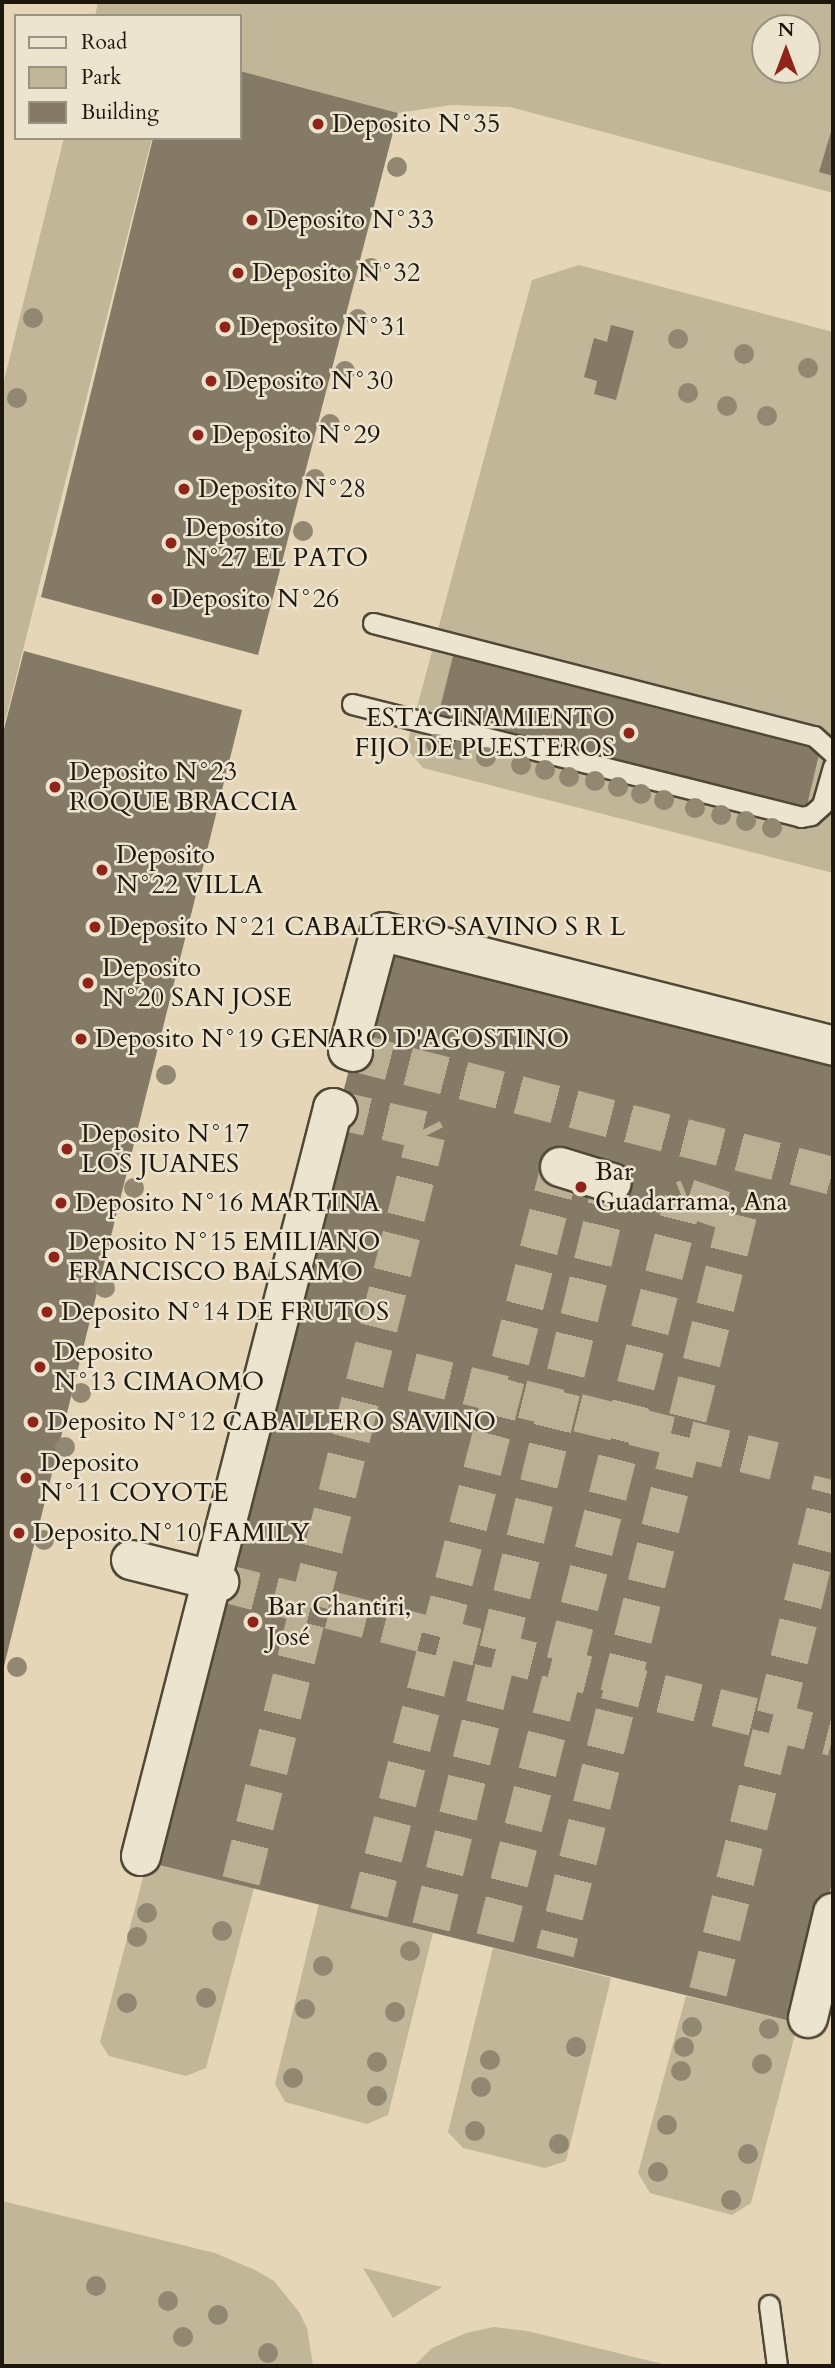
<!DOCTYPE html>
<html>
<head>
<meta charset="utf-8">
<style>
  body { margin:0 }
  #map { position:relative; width:835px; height:2368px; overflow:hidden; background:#e4d6b6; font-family:Cardo,serif }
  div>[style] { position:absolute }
  .green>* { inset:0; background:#c2b699 }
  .building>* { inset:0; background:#857a65 }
  .street-tunnel>* { height:38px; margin-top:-19px; transform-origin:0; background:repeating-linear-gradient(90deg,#bcb094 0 38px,transparent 0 57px) }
  .roads { filter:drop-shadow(2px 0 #504737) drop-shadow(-2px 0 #504737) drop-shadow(0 2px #504737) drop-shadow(0 -2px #504737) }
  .lane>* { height:19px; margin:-9.5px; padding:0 9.5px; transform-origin:9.5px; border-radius:9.5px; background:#ede4d0 }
  .street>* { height:38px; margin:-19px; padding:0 19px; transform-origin:19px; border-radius:19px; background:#ede4d0 }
  .trees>* { width:20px; height:20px; margin:-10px; border-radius:50%; background:#928770 }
  .dots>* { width:19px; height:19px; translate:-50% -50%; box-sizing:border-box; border:4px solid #ede4d0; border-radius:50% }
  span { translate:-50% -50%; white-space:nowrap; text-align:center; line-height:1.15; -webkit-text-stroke:5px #ede4d0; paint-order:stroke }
  .poi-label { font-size:26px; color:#1e170d }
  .left { translate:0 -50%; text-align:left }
  .right { translate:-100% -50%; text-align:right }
  .frame { position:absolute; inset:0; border:4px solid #1e170d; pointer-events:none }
  .legend { position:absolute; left:14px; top:14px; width:228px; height:126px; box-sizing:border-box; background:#ede4d0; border:2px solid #9a9282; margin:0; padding:9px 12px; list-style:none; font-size:21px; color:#1e170d }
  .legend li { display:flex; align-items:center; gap:14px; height:35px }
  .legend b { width:35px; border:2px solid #9a9282 }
  .north { position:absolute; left:751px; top:14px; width:70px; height:70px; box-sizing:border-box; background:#ede4d0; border:2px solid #9a9282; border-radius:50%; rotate:0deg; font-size:19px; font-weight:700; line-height:28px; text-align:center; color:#1e170d }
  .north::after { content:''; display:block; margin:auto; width:24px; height:32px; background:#8f2418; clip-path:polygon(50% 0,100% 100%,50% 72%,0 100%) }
</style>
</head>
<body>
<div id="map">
  <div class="green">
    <div style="clip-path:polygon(evenodd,98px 2px,833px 2px,833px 193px,510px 107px,451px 105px,398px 113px,240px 71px,240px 16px,95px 16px,98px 2px,765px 28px,807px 28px,807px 70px,765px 70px,765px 28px)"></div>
    <div style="clip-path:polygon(64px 138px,152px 138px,2px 733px,2px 389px)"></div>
    <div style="clip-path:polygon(579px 265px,833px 332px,833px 873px,423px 768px,406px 748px,532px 280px)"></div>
    <div style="clip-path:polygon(147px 1862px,254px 1888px,206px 2068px,186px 2076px,109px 2056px,100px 2042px)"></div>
    <div style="clip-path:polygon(319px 1904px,433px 1933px,388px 2115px,367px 2124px,285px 2102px,275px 2084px)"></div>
    <div style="clip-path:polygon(493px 1948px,611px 1978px,566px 2161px,545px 2168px,463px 2148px,448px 2132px)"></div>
    <div style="clip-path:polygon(686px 1996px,798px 2023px,751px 2203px,732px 2215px,650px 2193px,638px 2173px)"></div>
    <div style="clip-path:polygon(2px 2201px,215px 2253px,255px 2270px,274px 2281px,299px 2312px,307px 2328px,313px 2366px,2px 2366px)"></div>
    <div style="clip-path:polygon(363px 2268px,442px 2287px,393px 2318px)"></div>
    <div style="clip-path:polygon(494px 2327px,527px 2331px,671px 2366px,414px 2366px,432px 2348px,466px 2333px)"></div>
  </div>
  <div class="building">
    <div style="clip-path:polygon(240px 71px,398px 113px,258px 655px,41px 597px,153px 138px,240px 138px)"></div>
    <div style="clip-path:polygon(833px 125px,833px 176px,819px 172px)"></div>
    <div style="clip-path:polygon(611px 325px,634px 331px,616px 400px,594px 394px,597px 381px,584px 377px,594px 338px,607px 342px)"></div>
    <div style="clip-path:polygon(24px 651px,242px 710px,3px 1670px,2px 737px)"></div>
    <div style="clip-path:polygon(453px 656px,820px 750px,806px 810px,438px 716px)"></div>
    <div style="clip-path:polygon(383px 936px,833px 1052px,833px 1879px,798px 2023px,147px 1862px)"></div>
  </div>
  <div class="street-tunnel">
    <div style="left:353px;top:1052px;width:496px;rotate:14.5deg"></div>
    <div style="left:412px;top:1372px;width:373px;rotate:13.8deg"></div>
    <div style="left:219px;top:1582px;width:633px;rotate:14.17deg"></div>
    <div style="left:241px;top:1881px;width:768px;rotate:-76.05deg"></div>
    <div style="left:426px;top:1136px;width:7px;rotate:-117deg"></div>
    <div style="left:423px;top:1130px;width:87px;rotate:-166.8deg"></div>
    <div style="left:369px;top:1913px;width:770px;rotate:-75.64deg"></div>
    <div style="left:431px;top:1927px;width:766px;rotate:-76.33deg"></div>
    <div style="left:495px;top:1938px;width:762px;rotate:-75.71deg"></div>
    <div style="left:683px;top:1200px;width:5px;rotate:-22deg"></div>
    <div style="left:688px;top:1198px;width:53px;rotate:18.8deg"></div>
    <div style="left:738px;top:1215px;width:760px;rotate:103.93deg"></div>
    <div style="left:708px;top:1992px;width:527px;rotate:-76.28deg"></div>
  </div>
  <div class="roads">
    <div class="lane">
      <div style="left:373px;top:623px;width:455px;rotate:14.4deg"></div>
      <div style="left:814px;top:736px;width:25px;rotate:42deg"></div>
      <div style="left:352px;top:704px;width:463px;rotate:14.1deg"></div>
      <div style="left:801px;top:817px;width:10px;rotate:-11deg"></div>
      <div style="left:811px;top:815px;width:15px;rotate:-42deg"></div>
      <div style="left:822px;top:805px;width:40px;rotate:-74deg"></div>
      <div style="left:769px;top:2305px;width:62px;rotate:82.5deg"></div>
    </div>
    <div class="street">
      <div style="left:353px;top:1052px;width:5px;rotate:-158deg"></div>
      <div style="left:348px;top:1050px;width:119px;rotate:-74.9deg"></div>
      <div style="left:379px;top:935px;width:6px;rotate:-31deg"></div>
      <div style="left:384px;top:932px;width:463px;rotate:14.2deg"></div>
      <div style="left:560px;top:1167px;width:54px;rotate:17.1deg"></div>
      <div style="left:131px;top:1560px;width:91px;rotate:14deg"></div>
      <div style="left:141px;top:1856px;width:772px;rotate:-75.6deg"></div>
      <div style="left:333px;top:1108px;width:5px;rotate:22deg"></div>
      <div style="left:808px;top:2018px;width:108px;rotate:-76.6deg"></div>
    </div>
  </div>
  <div class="trees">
    <div style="left:397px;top:167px"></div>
    <div style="left:371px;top:268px"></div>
    <div style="left:33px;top:318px"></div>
    <div style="left:358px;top:319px"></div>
    <div style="left:678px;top:339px"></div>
    <div style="left:744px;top:354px"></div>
    <div style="left:808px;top:368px"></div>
    <div style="left:345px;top:371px"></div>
    <div style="left:688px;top:393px"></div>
    <div style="left:17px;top:398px"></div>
    <div style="left:727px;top:406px"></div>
    <div style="left:767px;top:416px"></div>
    <div style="left:330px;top:424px"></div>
    <div style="left:315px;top:479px"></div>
    <div style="left:303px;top:531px"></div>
    <div style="left:436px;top:744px"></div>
    <div style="left:460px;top:750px"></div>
    <div style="left:486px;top:757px"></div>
    <div style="left:521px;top:765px"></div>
    <div style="left:545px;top:770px"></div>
    <div style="left:569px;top:777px"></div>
    <div style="left:595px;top:781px"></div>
    <div style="left:618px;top:787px"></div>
    <div style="left:641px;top:794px"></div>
    <div style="left:664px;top:800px"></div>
    <div style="left:695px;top:808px"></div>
    <div style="left:721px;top:815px"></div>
    <div style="left:746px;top:821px"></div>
    <div style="left:772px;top:828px"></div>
    <div style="left:166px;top:1075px"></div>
    <div style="left:134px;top:1188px"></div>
    <div style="left:105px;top:1288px"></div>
    <div style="left:81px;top:1393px"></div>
    <div style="left:65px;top:1447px"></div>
    <div style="left:44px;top:1540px"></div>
    <div style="left:17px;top:1667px"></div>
    <div style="left:147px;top:1913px"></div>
    <div style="left:222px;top:1931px"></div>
    <div style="left:137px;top:1937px"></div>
    <div style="left:410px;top:1951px"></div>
    <div style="left:323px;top:1966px"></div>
    <div style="left:206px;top:1998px"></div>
    <div style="left:127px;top:2003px"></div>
    <div style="left:305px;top:2009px"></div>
    <div style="left:395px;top:2012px"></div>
    <div style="left:692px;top:2027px"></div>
    <div style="left:769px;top:2029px"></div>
    <div style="left:576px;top:2047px"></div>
    <div style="left:684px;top:2047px"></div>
    <div style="left:490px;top:2060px"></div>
    <div style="left:377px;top:2062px"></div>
    <div style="left:762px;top:2064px"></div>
    <div style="left:681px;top:2071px"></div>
    <div style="left:293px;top:2078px"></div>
    <div style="left:481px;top:2087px"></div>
    <div style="left:377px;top:2096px"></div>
    <div style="left:667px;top:2125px"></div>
    <div style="left:475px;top:2131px"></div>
    <div style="left:559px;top:2144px"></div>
    <div style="left:748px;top:2154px"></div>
    <div style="left:658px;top:2172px"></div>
    <div style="left:731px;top:2200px"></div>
    <div style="left:96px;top:2286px"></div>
    <div style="left:168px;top:2301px"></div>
    <div style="left:218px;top:2315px"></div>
    <div style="left:183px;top:2337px"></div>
    <div style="left:268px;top:2353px"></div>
  </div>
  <div class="dots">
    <div style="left:318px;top:124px;background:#8f2418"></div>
    <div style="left:252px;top:220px;background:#8f2418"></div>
    <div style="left:238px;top:273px;background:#8f2418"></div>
    <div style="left:225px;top:327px;background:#8f2418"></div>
    <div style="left:211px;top:381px;background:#8f2418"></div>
    <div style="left:198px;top:435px;background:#8f2418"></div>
    <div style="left:184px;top:489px;background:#8f2418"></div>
    <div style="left:171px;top:543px;background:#8f2418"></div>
    <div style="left:157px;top:599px;background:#8f2418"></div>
    <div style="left:629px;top:733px;background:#8f2418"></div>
    <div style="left:55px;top:787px;background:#8f2418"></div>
    <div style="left:102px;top:870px;background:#8f2418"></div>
    <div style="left:95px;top:927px;background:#8f2418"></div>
    <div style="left:88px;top:983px;background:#8f2418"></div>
    <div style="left:81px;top:1039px;background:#8f2418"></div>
    <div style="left:67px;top:1149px;background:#8f2418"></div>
    <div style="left:581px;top:1187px;background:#8f2418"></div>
    <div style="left:61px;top:1203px;background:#8f2418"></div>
    <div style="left:54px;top:1257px;background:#8f2418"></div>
    <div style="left:47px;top:1312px;background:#8f2418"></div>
    <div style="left:40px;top:1367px;background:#8f2418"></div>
    <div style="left:33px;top:1422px;background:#8f2418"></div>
    <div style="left:26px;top:1478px;background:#8f2418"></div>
    <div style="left:19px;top:1533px;background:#8f2418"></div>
    <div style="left:253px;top:1622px;background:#8f2418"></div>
  </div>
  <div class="poi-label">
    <span class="left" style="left:332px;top:124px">Deposito N°35</span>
    <span class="left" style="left:266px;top:220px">Deposito N°33</span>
    <span class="left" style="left:252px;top:273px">Deposito N°32</span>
    <span class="left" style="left:239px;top:327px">Deposito N°31</span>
    <span class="left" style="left:225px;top:381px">Deposito N°30</span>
    <span class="left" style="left:212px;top:435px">Deposito N°29</span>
    <span class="left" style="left:198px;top:489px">Deposito N°28</span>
    <span class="left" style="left:185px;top:543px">Deposito<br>N°27 EL PATO</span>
    <span class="left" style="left:171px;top:599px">Deposito N°26</span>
    <span class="right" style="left:615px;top:733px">ESTACINAMIENTO<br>FIJO DE PUESTEROS</span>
    <span class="left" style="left:69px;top:787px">Deposito N°23<br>ROQUE BRACCIA</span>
    <span class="left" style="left:116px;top:870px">Deposito<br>N°22 VILLA</span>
    <span class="left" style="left:109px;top:927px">Deposito N°21 CABALLERO SAVINO S R L</span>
    <span class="left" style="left:102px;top:983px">Deposito<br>N°20 SAN JOSE</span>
    <span class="left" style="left:95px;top:1039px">Deposito N°19 GENARO D'AGOSTINO</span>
    <span class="left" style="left:81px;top:1149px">Deposito N°17<br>LOS JUANES</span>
    <span class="left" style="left:595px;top:1187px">Bar<br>Guadarrama, Ana</span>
    <span class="left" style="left:75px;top:1203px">Deposito N°16 MARTINA</span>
    <span class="left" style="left:68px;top:1257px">Deposito N°15 EMILIANO<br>FRANCISCO BALSAMO</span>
    <span class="left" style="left:61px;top:1312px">Deposito N°14 DE FRUTOS</span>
    <span class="left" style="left:54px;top:1367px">Deposito<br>N°13 CIMAOMO</span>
    <span class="left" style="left:47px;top:1422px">Deposito N°12 CABALLERO SAVINO</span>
    <span class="left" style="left:40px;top:1478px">Deposito<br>N°11 COYOTE</span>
    <span class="left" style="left:33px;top:1533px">Deposito N°10 FAMILY</span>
    <span class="left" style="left:267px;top:1622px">Bar Chantiri,<br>José</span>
  </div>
  <div class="frame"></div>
  <ul class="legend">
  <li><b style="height:9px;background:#ede4d0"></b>Road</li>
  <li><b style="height:19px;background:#c2b699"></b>Park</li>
  <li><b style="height:19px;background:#857a65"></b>Building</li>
  </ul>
  <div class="north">N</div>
</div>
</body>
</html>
